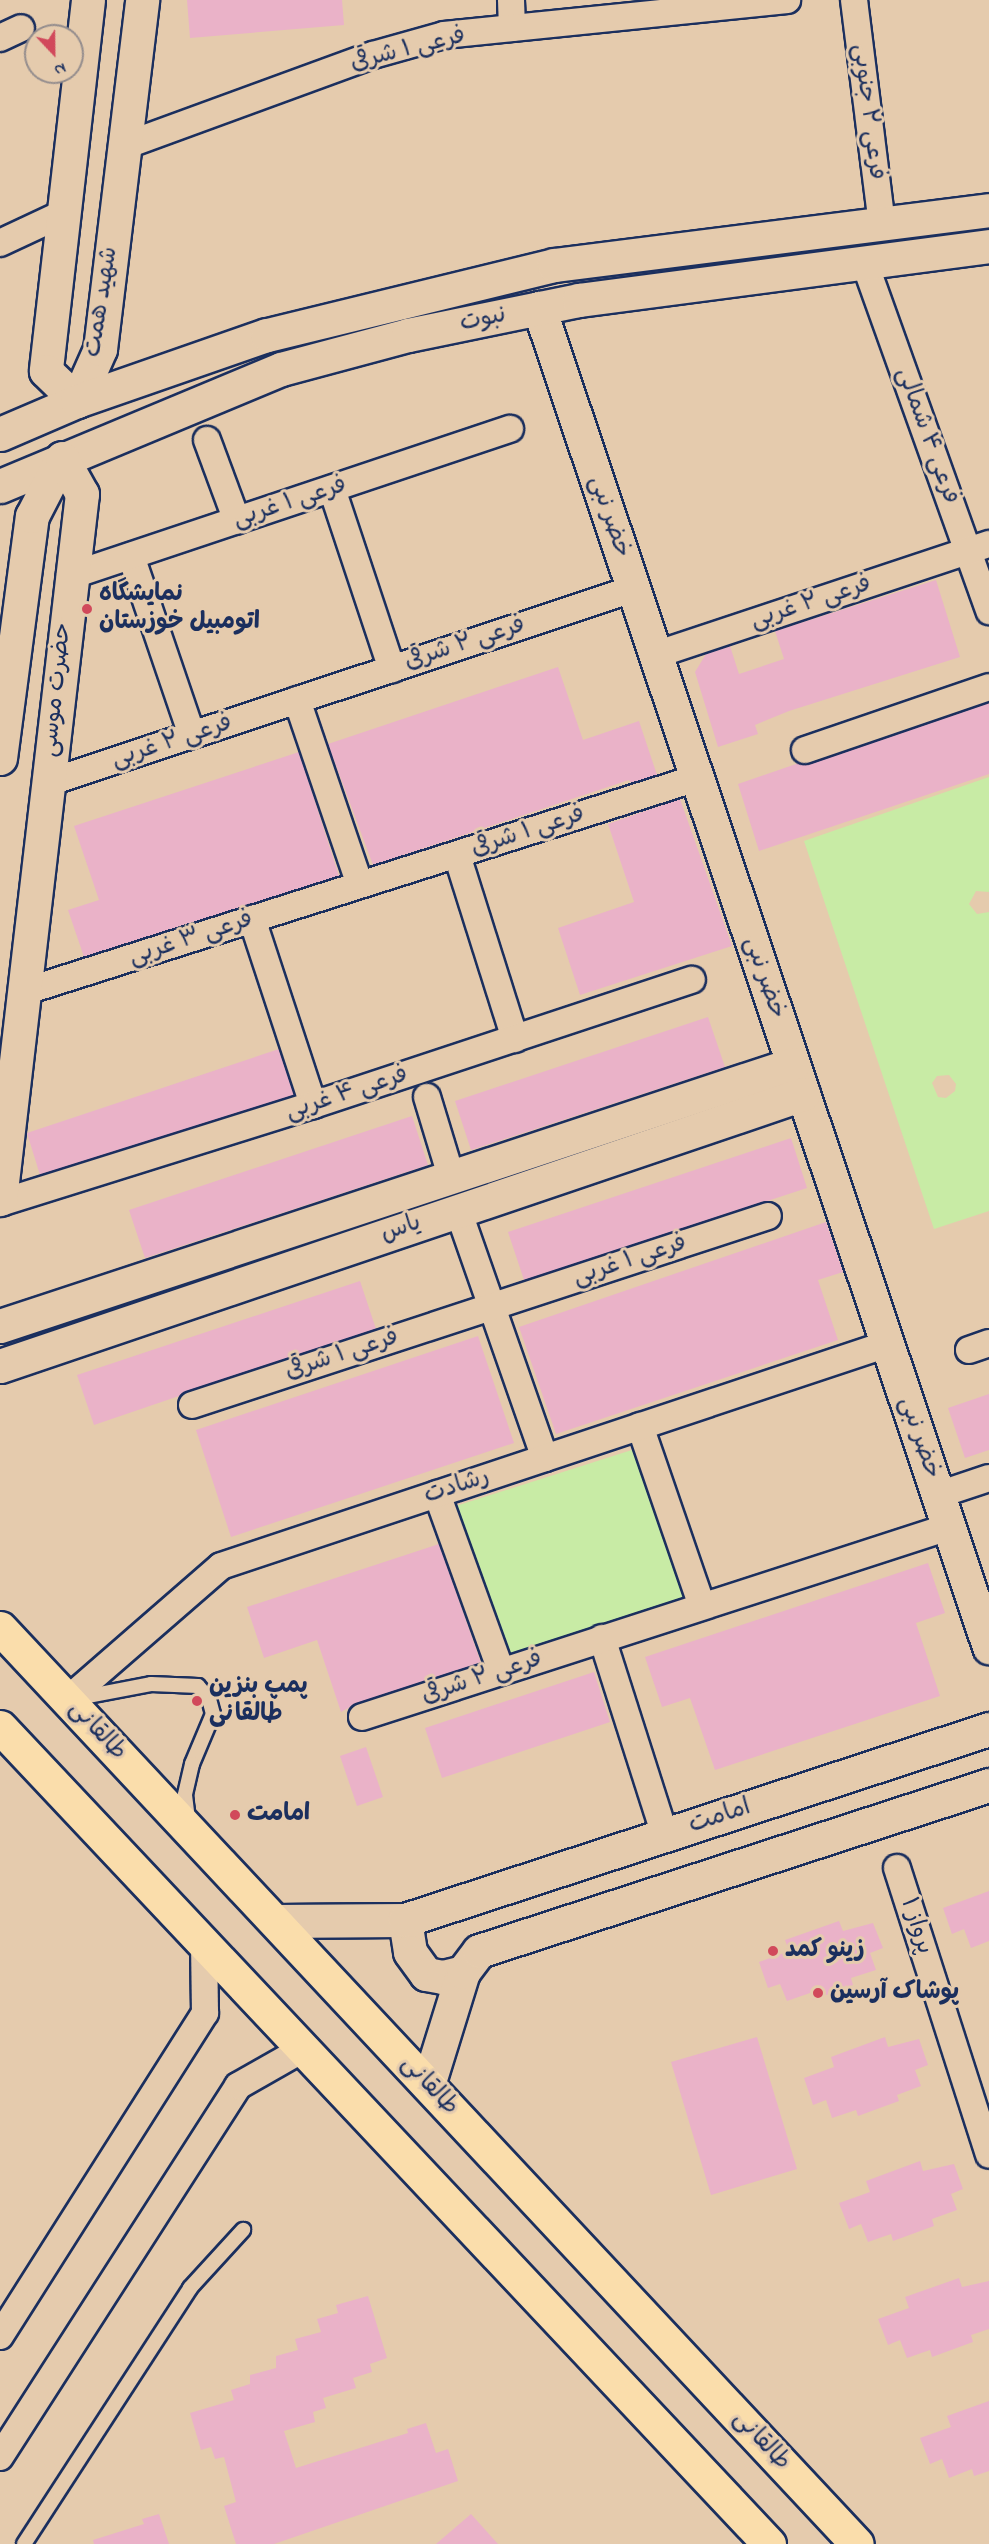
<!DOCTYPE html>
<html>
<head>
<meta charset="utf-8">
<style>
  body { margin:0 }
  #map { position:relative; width:989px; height:2544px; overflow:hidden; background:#e5cbad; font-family:"Indie Flower","Playpen Sans Arabic",sans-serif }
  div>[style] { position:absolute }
  .green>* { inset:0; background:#c8eba5 }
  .building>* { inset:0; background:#eab2c8 }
  .roads { filter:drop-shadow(2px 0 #1b2f5e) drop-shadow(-2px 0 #1b2f5e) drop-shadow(0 2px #1b2f5e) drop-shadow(0 -2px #1b2f5e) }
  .lane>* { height:14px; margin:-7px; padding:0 7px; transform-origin:7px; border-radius:7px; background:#e5cbad }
  .street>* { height:26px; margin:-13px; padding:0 13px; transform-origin:13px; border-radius:13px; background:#e5cbad }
  .secondary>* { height:33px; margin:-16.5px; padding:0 16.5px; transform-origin:16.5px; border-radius:16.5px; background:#e5cbad }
  .primary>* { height:33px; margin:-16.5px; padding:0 16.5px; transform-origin:16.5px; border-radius:16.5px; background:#faddab }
  .dots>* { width:16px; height:16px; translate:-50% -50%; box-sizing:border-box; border:3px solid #e5cbad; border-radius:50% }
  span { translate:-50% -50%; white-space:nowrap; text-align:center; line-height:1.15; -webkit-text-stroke:6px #e5cbad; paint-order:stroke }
  .street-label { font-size:24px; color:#1b2f5e }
  .poi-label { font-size:24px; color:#1b2f5e; font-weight:700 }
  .left { translate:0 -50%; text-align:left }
  .north { position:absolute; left:24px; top:24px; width:60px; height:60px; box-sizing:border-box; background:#e5cbad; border:2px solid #948d8d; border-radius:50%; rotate:158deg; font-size:16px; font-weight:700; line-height:24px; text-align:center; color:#1b2f5e }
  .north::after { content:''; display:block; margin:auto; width:21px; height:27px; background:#d1495b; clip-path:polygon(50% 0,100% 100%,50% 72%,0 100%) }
</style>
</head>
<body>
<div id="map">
  <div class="green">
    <div style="clip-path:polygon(evenodd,989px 777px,989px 892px,976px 891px,969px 904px,977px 914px,989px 912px,989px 1211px,934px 1229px,804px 841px,989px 777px,949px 1075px,956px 1084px,955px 1091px,946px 1098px,938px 1097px,932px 1083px,937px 1076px,949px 1075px)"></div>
    <div style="clip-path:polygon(635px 1449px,686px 1599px,506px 1658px,456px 1506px)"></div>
  </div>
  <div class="building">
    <div style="clip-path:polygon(187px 0,342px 0,344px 25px,190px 38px)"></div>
    <div style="clip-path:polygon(936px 580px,960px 657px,789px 711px,755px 725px,758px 734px,718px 747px,695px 672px,706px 654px,730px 646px,739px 674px,784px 659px,775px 631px)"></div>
    <div style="clip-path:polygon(558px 667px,583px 740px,639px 721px,657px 775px,631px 783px,629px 780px,373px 865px,328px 744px)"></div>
    <div style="clip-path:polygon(989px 703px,989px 774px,759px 851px,738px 784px,799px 763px,810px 764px)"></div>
    <div style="clip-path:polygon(299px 752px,339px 876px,84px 957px,68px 910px,99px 900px,74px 826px)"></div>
    <div style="clip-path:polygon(680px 799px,732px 946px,580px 995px,558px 928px,634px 902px,608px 824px)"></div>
    <div style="clip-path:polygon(708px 1017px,725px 1067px,471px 1150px,455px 1101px)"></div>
    <div style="clip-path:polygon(279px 1049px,294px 1095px,40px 1175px,27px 1133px)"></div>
    <div style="clip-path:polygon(412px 1116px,428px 1165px,145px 1258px,129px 1210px)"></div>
    <div style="clip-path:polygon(791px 1138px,807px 1188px,524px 1280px,508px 1232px)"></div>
    <div style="clip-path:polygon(826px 1222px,843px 1272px,818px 1280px,838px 1340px,556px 1434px,519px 1327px)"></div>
    <div style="clip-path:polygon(360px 1281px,376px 1329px,94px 1425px,77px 1375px)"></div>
    <div style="clip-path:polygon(478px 1336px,514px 1443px,231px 1537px,196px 1430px)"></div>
    <div style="clip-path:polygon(989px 1394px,989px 1450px,965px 1458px,948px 1408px)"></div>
    <div style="clip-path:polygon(439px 1544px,481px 1663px,357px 1703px,341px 1712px,317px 1640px,264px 1658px,247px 1607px)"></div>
    <div style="clip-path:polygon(928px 1563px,945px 1613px,916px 1623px,940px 1696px,715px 1770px,690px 1698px,662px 1707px,645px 1657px)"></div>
    <div style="clip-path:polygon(594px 1672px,610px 1722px,442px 1778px,425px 1728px)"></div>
    <div style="clip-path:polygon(366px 1747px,383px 1797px,357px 1806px,340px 1756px)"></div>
    <div style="clip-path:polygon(989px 1891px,989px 1941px,971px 1948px,964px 1929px,952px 1934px,943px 1908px)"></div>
    <div style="clip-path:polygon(839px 1921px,843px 1931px,873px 1923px,883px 1948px,870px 1953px,876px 1970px,851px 1978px,853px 1985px,813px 2000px,810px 1993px,787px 2001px,780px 1984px,768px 1988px,759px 1962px,789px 1951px,785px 1940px)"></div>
    <div style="clip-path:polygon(757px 2037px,797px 2169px,711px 2195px,671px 2062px)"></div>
    <div style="clip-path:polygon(885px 2037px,888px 2047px,919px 2039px,928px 2065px,915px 2070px,921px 2086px,897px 2095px,899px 2101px,858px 2116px,856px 2110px,832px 2118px,826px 2100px,813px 2105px,804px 2078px,834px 2067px,831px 2057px)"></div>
    <div style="clip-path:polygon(920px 2161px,923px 2171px,954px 2164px,963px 2189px,951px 2194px,957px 2210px,932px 2219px,934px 2226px,893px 2241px,891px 2234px,868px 2242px,861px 2224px,849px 2229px,839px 2203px,870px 2192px,866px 2181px)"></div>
    <div style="clip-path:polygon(959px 2278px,962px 2287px,989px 2281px,989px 2329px,971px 2335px,973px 2342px,932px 2357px,930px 2350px,907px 2358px,900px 2340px,888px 2345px,878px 2319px,909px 2308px,905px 2297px)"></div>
    <div style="clip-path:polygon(368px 2296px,387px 2358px,370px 2364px,372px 2372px,353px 2378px,356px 2388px,323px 2398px,326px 2408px,313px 2412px,315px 2422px,284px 2431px,296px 2468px,408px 2433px,407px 2429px,426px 2423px,436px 2453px,448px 2449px,458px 2481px,274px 2544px,236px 2544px,224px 2506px,236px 2502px,224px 2457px,215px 2459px,211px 2447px,201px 2450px,190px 2413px,234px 2400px,231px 2390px,250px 2384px,250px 2375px,276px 2368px,276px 2356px,298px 2350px,295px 2339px,321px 2332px,317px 2319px,338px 2313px,336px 2305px)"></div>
    <div style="clip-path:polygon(989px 2401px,989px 2471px,974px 2476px,972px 2469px,949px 2478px,942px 2459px,930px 2464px,920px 2438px,951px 2427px,947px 2416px)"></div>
    <div style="clip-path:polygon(159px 2514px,169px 2544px,94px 2544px,93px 2540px,144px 2524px,142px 2519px)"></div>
    <div style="clip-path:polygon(471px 2514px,498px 2544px,436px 2544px)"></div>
  </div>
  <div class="roads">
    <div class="lane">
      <div style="left:73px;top:1699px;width:79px;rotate:-10.9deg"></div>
      <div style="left:151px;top:1684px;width:47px;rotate:2.4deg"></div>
      <div style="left:198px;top:1686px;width:17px;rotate:50deg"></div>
      <div style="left:209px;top:1699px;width:16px;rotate:75deg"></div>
      <div style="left:213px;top:1714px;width:54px;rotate:112.8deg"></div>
      <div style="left:192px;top:1764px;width:32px;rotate:103deg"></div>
      <div style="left:185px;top:1795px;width:23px;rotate:83deg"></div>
      <div style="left:24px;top:2544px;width:305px;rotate:-57deg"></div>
      <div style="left:190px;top:2288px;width:79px;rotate:-47.6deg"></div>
    </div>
    <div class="street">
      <div style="left:511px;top:0;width:28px;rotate:88deg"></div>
      <div style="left:854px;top:0;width:226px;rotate:82.9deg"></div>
      <div style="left:0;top:38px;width:23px;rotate:-25deg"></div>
      <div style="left:124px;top:146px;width:265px;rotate:-20.1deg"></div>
      <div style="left:373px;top:55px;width:74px;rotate:-15.7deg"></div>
      <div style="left:444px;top:35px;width:345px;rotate:-5.8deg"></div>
      <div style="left:0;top:243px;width:71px;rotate:-25.1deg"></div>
      <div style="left:864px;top:261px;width:372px;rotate:70.3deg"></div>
      <div style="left:207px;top:440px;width:86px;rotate:69.7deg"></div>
      <div style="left:332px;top:489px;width:190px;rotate:71.6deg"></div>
      <div style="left:131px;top:556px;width:189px;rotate:71.2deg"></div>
      <div style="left:70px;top:576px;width:464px;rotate:-18.5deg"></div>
      <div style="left:655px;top:655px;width:352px;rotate:-18.4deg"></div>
      <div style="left:297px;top:700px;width:195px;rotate:71.2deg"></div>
      <div style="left:805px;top:750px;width:194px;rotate:-18.9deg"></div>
      <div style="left:47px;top:783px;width:617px;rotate:-18.32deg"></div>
      <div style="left:457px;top:855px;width:193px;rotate:72.5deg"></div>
      <div style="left:252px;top:919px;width:196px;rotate:71.8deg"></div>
      <div style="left:23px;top:992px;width:707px;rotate:-17.62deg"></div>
      <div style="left:427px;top:1097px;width:83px;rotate:73.1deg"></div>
      <div style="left:0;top:1203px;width:328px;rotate:-17.4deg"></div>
      <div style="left:313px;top:1105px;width:399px;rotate:-18.3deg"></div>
      <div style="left:458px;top:1210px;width:263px;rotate:70.7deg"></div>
      <div style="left:969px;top:1350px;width:21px;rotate:-19deg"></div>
      <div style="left:192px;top:1405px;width:606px;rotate:-18.17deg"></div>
      <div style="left:640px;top:1426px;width:190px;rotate:71deg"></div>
      <div style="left:437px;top:1494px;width:188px;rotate:70.1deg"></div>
      <div style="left:938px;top:1495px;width:54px;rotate:-18.4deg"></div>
      <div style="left:602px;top:1638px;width:207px;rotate:72.3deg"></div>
      <div style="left:67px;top:1700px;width:204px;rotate:-41deg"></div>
      <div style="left:221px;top:1566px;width:702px;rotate:-18.43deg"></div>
      <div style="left:362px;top:1717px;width:617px;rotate:-17.94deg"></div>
      <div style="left:897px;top:1868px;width:301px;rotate:72.2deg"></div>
      <div style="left:0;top:2336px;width:383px;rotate:-57.6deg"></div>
      <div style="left:205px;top:2013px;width:70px;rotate:-90.8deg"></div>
      <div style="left:0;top:2457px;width:441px;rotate:-57.3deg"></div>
      <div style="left:238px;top:2086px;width:75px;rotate:-29.6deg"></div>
    </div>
    <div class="secondary">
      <div style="left:88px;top:0;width:373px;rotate:96.5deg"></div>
      <div style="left:46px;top:371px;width:43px;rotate:44.1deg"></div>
      <div style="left:77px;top:401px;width:57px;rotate:-66.1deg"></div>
      <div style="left:100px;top:349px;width:352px;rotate:-83.1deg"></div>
      <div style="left:539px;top:308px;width:1413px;rotate:71.42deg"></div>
      <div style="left:0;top:434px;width:84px;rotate:-23.2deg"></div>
      <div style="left:77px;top:401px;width:201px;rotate:-19.2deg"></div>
      <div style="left:267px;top:335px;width:295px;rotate:-13.7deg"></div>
      <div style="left:554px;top:265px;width:438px;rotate:-7.2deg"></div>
      <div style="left:0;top:486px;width:304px;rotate:-22.6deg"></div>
      <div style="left:281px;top:369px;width:131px;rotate:-15deg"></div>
      <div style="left:408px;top:335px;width:175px;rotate:-11.6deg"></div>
      <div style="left:579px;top:300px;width:414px;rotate:-7.5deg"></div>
      <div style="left:0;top:758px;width:244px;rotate:-82.5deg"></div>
      <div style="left:32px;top:516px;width:65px;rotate:-62.7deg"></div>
      <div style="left:0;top:1199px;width:710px;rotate:-83.37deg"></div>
      <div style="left:82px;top:494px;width:41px;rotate:-119.1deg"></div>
      <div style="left:0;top:1326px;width:835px;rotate:-18.28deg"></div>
      <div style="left:0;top:1366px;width:848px;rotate:-18.71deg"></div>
      <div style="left:405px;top:1920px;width:32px;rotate:81deg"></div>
      <div style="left:410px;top:1952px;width:27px;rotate:54deg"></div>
      <div style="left:426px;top:1974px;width:17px;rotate:10deg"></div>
      <div style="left:443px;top:1977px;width:21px;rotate:-14deg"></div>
      <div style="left:275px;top:1921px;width:130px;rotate:-0.4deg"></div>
      <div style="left:405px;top:1920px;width:614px;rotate:-18.11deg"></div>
      <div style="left:428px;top:2085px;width:118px;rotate:-72.8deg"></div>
      <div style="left:463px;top:1972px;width:26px;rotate:-53deg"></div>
      <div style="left:479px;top:1951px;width:536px;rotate:-18.03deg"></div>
    </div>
    <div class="primary">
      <div style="left:0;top:1628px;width:1254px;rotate:46.91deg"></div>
      <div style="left:0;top:1727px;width:1122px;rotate:46.73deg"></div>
    </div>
  </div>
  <div class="dots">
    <div style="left:87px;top:609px;background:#d1495b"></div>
    <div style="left:197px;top:1701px;background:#d1495b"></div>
    <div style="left:235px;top:1815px;background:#d1495b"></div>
    <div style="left:773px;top:1951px;background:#d1495b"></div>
    <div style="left:818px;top:1993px;background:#d1495b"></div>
  </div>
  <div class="street-label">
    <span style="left:408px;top:50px;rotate:-14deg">فرعی ۱ شرقی</span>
    <span style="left:868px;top:112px;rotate:83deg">فرعی ۲ جنوبی</span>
    <span style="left:102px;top:302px;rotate:-81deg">شهید همت</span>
    <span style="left:483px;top:320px;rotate:-12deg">نبوت</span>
    <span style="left:927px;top:436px;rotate:70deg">فرعی ۴ شمالی</span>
    <span style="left:290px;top:503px;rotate:-18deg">فرعی ۱ غربی</span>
    <span style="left:609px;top:517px;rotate:71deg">خضر نبی</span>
    <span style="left:811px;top:603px;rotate:-18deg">فرعی ۲ غربی</span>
    <span style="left:465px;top:644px;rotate:-18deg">فرعی ۲ شرقی</span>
    <span style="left:57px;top:690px;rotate:-84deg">حضرت موسی</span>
    <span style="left:172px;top:742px;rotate:-18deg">فرعی ۲ غربی</span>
    <span style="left:528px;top:832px;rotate:-18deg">فرعی ۱ شرقی</span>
    <span style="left:191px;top:939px;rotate:-18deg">فرعی ۳ غربی</span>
    <span style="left:764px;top:978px;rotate:71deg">خضر نبی</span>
    <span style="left:347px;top:1094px;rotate:-18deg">فرعی ۴ غربی</span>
    <span style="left:401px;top:1229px;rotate:-19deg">یاس</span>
    <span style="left:630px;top:1261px;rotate:-18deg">فرعی ۱ غربی</span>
    <span style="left:342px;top:1355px;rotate:-18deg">فرعی ۱ شرقی</span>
    <span style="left:919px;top:1438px;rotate:71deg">خضر نبی</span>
    <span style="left:457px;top:1487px;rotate:-18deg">رشادت</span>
    <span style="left:482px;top:1678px;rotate:-18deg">فرعی ۲ شرقی</span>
    <span style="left:97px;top:1731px;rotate:47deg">طالقانی</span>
    <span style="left:720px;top:1817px;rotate:-18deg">امامت</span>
    <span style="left:916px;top:1926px;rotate:72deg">پرواز ۱</span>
    <span style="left:429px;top:2086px;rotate:47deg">طالقانی</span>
    <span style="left:761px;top:2441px;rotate:47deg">طالقانی</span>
  </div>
  <div class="poi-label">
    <span class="left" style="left:99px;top:609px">نمایشگاه<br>اتومبیل خوزستان</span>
    <span class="left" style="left:209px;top:1701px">پمپ بنزین<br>طالقانی</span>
    <span class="left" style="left:247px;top:1815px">امامت</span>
    <span class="left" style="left:785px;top:1951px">زینو کمد</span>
    <span class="left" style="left:830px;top:1993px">پوشاک آرسین</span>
  </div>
  <div class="north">N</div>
</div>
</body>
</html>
